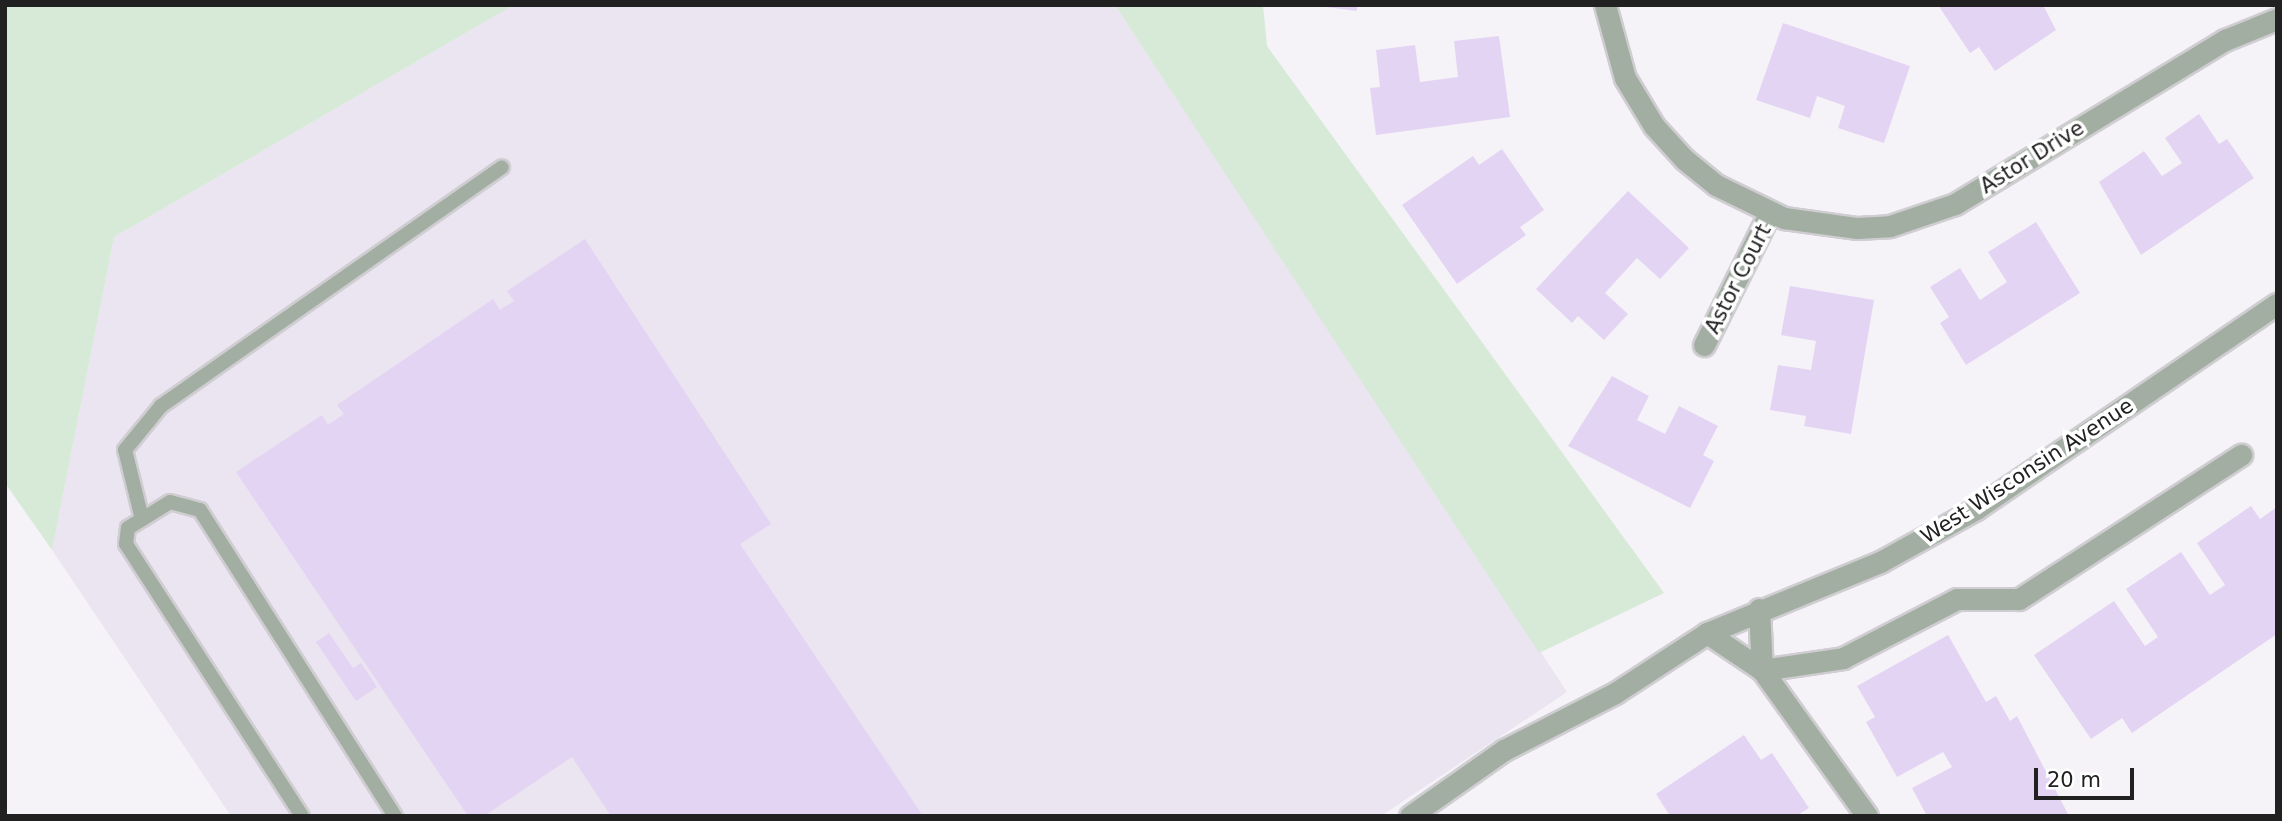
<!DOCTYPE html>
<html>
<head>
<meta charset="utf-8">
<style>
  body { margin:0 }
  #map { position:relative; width:2282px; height:821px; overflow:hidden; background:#f5f3f7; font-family:"DejaVu Sans",sans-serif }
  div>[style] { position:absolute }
  .built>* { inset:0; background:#eae5f0 }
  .green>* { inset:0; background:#d6ead7 }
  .building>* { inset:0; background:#e4d4f4 }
  .roads { filter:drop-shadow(2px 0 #cfcdd1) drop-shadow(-2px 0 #cfcdd1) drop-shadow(0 2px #cfcdd1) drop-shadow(0 -2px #cfcdd1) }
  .lane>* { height:14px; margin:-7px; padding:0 7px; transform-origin:7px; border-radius:7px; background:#a3aea3 }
  .street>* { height:21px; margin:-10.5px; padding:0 10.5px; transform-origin:10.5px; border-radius:10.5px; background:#a3aea3 }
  span { translate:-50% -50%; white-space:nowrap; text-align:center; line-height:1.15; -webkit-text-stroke:7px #fff; paint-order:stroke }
  .street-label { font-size:21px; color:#212122 }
  .frame { position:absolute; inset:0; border:7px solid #212122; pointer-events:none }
  .scale { position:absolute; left:2034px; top:768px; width:100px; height:32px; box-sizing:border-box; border:4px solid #212122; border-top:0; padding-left:9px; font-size:21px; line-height:24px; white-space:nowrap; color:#212122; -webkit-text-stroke:5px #fff; paint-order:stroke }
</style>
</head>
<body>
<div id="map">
  <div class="built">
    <div style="clip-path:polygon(514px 5px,1115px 5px,1567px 692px,1381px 816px,231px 816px,52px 550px,114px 237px)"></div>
  </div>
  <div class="green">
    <div style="clip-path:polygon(5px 5px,514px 5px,114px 237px,52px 550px,5px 483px)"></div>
    <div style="clip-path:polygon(1115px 5px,1263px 5px,1267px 46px,1664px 593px,1539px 653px)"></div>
  </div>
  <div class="building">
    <div style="clip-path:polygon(1310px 5px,1357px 5px,1357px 11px)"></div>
    <div style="clip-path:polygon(1938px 5px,2043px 5px,2056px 30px,1995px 71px,1979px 47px,1970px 53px)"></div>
    <div style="clip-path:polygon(1783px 23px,1910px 66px,1884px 143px,1838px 128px,1845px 106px,1817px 96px,1810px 118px,1756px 100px)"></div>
    <div style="clip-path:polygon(1499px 36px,1510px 117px,1376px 135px,1370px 88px,1380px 87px,1376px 50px,1415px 45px,1420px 82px,1458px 77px,1454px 41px)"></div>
    <div style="clip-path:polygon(2199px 114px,2219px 144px,2227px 139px,2254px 178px,2141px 255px,2099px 182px,2144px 151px,2162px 176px,2182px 163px,2165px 138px)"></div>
    <div style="clip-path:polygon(1502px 149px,1544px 210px,1520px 227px,1526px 235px,1457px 284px,1402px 205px,1473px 156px,1479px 165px)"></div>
    <div style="clip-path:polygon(1628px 191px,1689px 248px,1660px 279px,1637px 258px,1605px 293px,1628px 314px,1604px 340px,1578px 316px,1572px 323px,1536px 289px)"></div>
    <div style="clip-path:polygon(2036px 222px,2080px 293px,1966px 365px,1940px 323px,1949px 317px,1930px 287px,1960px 268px,1980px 300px,2007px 282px,1988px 252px)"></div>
    <div style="clip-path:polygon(585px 239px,771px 524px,740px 544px,923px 816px,611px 816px,572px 757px,484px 816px,468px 816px,236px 472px,322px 415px,328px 425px,344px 414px,337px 405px,493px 299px,500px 310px,514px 301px,507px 291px)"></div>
    <div style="clip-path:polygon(1790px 286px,1874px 300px,1851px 434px,1804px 426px,1806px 416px,1770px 410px,1778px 365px,1811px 370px,1816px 341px,1781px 335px)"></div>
    <div style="clip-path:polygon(1612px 376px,1649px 396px,1637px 420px,1665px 434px,1679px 406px,1718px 426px,1703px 455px,1714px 461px,1690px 508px,1568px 446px)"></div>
    <div style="clip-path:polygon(2251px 506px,2260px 519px,2277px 507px,2277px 634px,2132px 733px,2122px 718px,2091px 739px,2034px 655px,2114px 601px,2145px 646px,2158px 637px,2126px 589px,2181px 552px,2210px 595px,2225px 585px,2197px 543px)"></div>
    <div style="clip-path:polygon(329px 633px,353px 668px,361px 663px,377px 687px,356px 701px,316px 642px)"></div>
    <div style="clip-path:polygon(1948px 635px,1986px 702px,1996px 696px,2010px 721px,2017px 716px,2069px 816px,1927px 816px,1912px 788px,1952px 767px,1943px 752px,1897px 777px,1866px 722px,1875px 717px,1857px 686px)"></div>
    <div style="clip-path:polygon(1744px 735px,1761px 760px,1772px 753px,1809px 808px,1796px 816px,1670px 816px,1656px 794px)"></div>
  </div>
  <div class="roads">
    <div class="lane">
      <div style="left:142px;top:519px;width:71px;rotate:-103.8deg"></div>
      <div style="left:125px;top:450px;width:57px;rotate:-50.7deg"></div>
      <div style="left:161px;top:406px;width:416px;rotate:-35deg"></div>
      <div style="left:302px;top:816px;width:324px;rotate:-122.9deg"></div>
      <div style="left:126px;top:544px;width:16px;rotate:-83deg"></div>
      <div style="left:128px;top:528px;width:49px;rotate:-31.8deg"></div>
      <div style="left:170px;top:502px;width:31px;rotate:15deg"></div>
      <div style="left:200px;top:510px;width:363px;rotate:57.5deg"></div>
    </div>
    <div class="street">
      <div style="left:1605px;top:5px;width:76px;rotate:74.7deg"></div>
      <div style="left:1625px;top:78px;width:56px;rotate:58.9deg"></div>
      <div style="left:1654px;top:126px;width:45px;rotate:47.7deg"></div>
      <div style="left:1684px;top:159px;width:41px;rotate:39.1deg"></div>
      <div style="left:1716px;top:185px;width:76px;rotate:25.9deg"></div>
      <div style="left:1784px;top:218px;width:74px;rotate:7.8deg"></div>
      <div style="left:1857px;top:228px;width:33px;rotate:-3deg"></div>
      <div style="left:1890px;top:226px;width:69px;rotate:-18.7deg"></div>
      <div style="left:1955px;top:204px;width:316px;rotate:-31.3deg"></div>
      <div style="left:2225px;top:40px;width:56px;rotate:-22deg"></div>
      <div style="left:1704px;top:345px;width:148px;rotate:-63.6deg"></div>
      <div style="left:1707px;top:633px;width:66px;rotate:33.9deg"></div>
      <div style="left:1762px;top:670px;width:61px;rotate:-92.8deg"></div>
      <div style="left:1410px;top:816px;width:115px;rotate:-35.1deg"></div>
      <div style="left:1504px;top:750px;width:125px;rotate:-27.2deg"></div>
      <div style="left:1615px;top:693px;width:110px;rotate:-33.1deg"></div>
      <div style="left:1707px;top:633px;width:187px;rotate:-22.3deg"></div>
      <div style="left:1880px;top:562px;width:110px;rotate:-28.9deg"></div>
      <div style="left:1976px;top:509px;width:364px;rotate:-34.3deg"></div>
      <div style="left:1867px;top:816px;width:180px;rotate:-125.7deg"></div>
      <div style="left:1762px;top:670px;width:82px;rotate:-8.4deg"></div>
      <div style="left:1843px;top:658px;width:128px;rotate:-27.4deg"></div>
      <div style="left:1957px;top:599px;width:62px"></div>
      <div style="left:2019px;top:599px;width:265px;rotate:-33deg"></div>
    </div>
  </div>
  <div class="street-label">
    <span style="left:2032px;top:157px;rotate:-32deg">Astor Drive</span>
    <span style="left:1738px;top:279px;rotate:-63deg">Astor Court</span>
    <span style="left:2027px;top:471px;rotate:-33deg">West Wisconsin Avenue</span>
  </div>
  <div class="frame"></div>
  <div class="scale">20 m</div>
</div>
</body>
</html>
